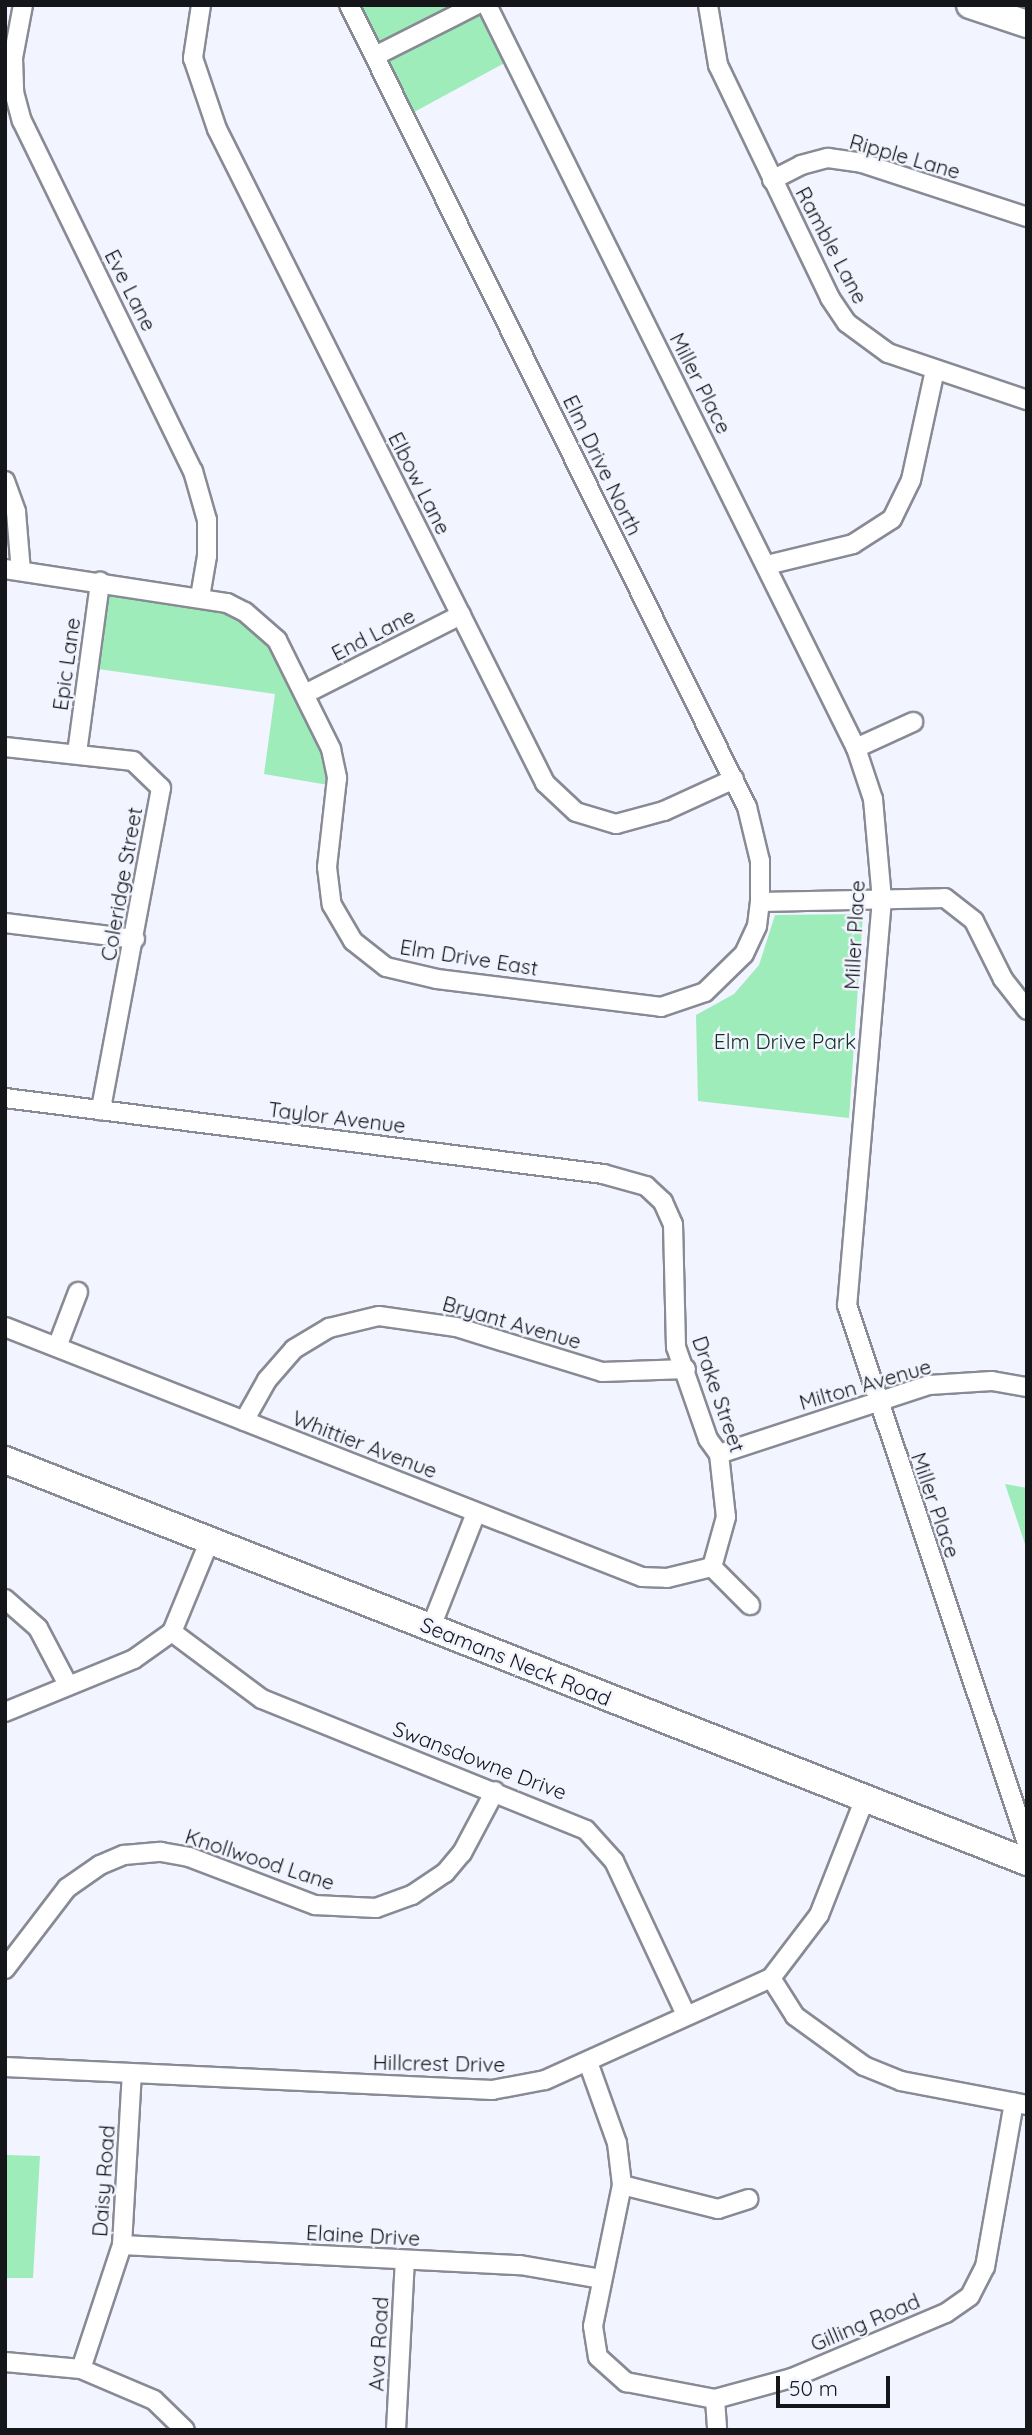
<!DOCTYPE html>
<html>
<head>
<meta charset="utf-8">
<style>
  body { margin:0 }
  #map { position:relative; width:1032px; height:2435px; overflow:hidden; background:#f2f4ff; font-family:Quicksand,sans-serif }
  div>[style] { position:absolute }
  .green>* { inset:0; background:#9eecba }
  .roads { filter:drop-shadow(2px 0 #888a94) drop-shadow(-2px 0 #888a94) drop-shadow(0 2px #888a94) drop-shadow(0 -2px #888a94) }
  .street>* { height:18px; margin:-9px; padding:0 9px; transform-origin:9px; border-radius:9px; background:#fff }
  .secondary>* { height:26px; margin:-13px; padding:0 13px; transform-origin:13px; border-radius:13px; background:#fff }
  span { translate:-50% -50%; white-space:nowrap; text-align:center; line-height:1.15; -webkit-text-stroke:5px #f2f4ff; paint-order:stroke }
  .street-label { font-size:21px; color:#15161a }
  .park-label { font-size:21px; color:#0d341f }
  .frame { position:absolute; inset:0; border:7px solid #15161a; pointer-events:none }
  .scale { position:absolute; left:776px; top:2376px; width:114px; height:32px; box-sizing:border-box; border:4px solid #15161a; border-top:0; padding-left:9px; font-size:21px; line-height:24px; white-space:nowrap; color:#15161a; -webkit-text-stroke:5px #f2f4ff; paint-order:stroke }
</style>
</head>
<body>
<div id="map">
  <div class="green">
    <div style="clip-path:polygon(348px 5px,484px 5px,512px 59px,405px 117px)"></div>
    <div style="clip-path:polygon(102px 585px,226px 605px,275px 641px,328px 749px,334px 786px,264px 774px,275px 694px,91px 668px)"></div>
    <div style="clip-path:polygon(863px 914px,849px 1118px,698px 1101px,696px 1015px,734px 994px,759px 965px,775px 915px)"></div>
    <div style="clip-path:polygon(1005px 1484px,1027px 1488px,1027px 1550px)"></div>
    <div style="clip-path:polygon(5px 2155px,40px 2156px,33px 2278px,5px 2278px)"></div>
  </div>
  <div class="roads">
    <div class="street">
      <div style="left:23px;top:5px;width:54px;rotate:100.7deg"></div>
      <div style="left:13px;top:58px;width:34px;rotate:88deg"></div>
      <div style="left:14px;top:92px;width:30px;rotate:75deg"></div>
      <div style="left:22px;top:121px;width:390px;rotate:64deg"></div>
      <div style="left:193px;top:471px;width:51px;rotate:74.1deg"></div>
      <div style="left:207px;top:520px;width:36px;rotate:90deg"></div>
      <div style="left:207px;top:556px;width:42px;rotate:99.7deg"></div>
      <div style="left:201px;top:5px;width:54px;rotate:98.6deg"></div>
      <div style="left:193px;top:58px;width:75px;rotate:71.3deg"></div>
      <div style="left:217px;top:129px;width:732px;rotate:63.36deg"></div>
      <div style="left:545px;top:783px;width:42px;rotate:43.1deg"></div>
      <div style="left:576px;top:812px;width:42px;rotate:16.7deg"></div>
      <div style="left:616px;top:824px;width:50px;rotate:-15.2deg"></div>
      <div style="left:664px;top:811px;width:77px;rotate:-24.6deg"></div>
      <div style="left:487px;top:5px;width:830px;rotate:63.59deg"></div>
      <div style="left:856px;top:748px;width:54px;rotate:71.6deg"></div>
      <div style="left:873px;top:799px;width:100px;rotate:84.9deg"></div>
      <div style="left:882px;top:899px;width:408px;rotate:94.9deg"></div>
      <div style="left:847px;top:1305px;width:567px;rotate:71.5deg"></div>
      <div style="left:708px;top:5px;width:61px;rotate:80.5deg"></div>
      <div style="left:718px;top:65px;width:259px;rotate:64.3deg"></div>
      <div style="left:830px;top:298px;width:30px;rotate:56deg"></div>
      <div style="left:847px;top:323px;width:51px;rotate:36.2deg"></div>
      <div style="left:888px;top:353px;width:147px;rotate:18.7deg"></div>
      <div style="left:375px;top:56px;width:113px;rotate:-26.8deg"></div>
      <div style="left:772px;top:180px;width:33px;rotate:-27deg"></div>
      <div style="left:801px;top:165px;width:28px;rotate:-15deg"></div>
      <div style="left:828px;top:158px;width:34px;rotate:8deg"></div>
      <div style="left:862px;top:163px;width:174px;rotate:18.1deg"></div>
      <div style="left:5px;top:481px;width:33px;rotate:70deg"></div>
      <div style="left:16px;top:512px;width:59px;rotate:85.2deg"></div>
      <div style="left:767px;top:565px;width:89px;rotate:-13.7deg"></div>
      <div style="left:853px;top:544px;width:46px;rotate:-32.7deg"></div>
      <div style="left:892px;top:519px;width:43px;rotate:-64deg"></div>
      <div style="left:911px;top:480px;width:113px;rotate:-77.7deg"></div>
      <div style="left:5px;top:569px;width:225px;rotate:8.7deg"></div>
      <div style="left:227px;top:603px;width:20px;rotate:27deg"></div>
      <div style="left:245px;top:612px;width:43px;rotate:41.2deg"></div>
      <div style="left:277px;top:640px;width:122px;rotate:63.6deg"></div>
      <div style="left:331px;top:749px;width:30px;rotate:78deg"></div>
      <div style="left:337px;top:778px;width:90px;rotate:96.4deg"></div>
      <div style="left:327px;top:867px;width:38px;rotate:83deg"></div>
      <div style="left:332px;top:905px;width:42px;rotate:59.7deg"></div>
      <div style="left:353px;top:941px;width:42px;rotate:38.2deg"></div>
      <div style="left:386px;top:967px;width:52px;rotate:13.2deg"></div>
      <div style="left:437px;top:979px;width:226px;rotate:7.1deg"></div>
      <div style="left:661px;top:1007px;width:46px;rotate:-18.8deg"></div>
      <div style="left:705px;top:992px;width:54px;rotate:-44.3deg"></div>
      <div style="left:744px;top:954px;width:31px;rotate:-65deg"></div>
      <div style="left:757px;top:926px;width:24px;rotate:-83deg"></div>
      <div style="left:760px;top:902px;width:41px;rotate:-90deg"></div>
      <div style="left:760px;top:861px;width:56px;rotate:-103.5deg"></div>
      <div style="left:747px;top:807px;width:895px;rotate:-116.39deg"></div>
      <div style="left:305px;top:694px;width:175px;rotate:-26.9deg"></div>
      <div style="left:5px;top:747px;width:129px;rotate:6.2deg"></div>
      <div style="left:133px;top:761px;width:39px;rotate:44deg"></div>
      <div style="left:161px;top:788px;width:328px;rotate:100.6deg"></div>
      <div style="left:856px;top:748px;width:63px;rotate:-24.5deg"></div>
      <div style="left:77px;top:753px;width:173px;rotate:-82.3deg"></div>
      <div style="left:760px;top:902px;width:185px;rotate:-1.2deg"></div>
      <div style="left:945px;top:898px;width:37px;rotate:38deg"></div>
      <div style="left:974px;top:921px;width:65px;rotate:63.4deg"></div>
      <div style="left:1003px;top:979px;width:39px;rotate:52deg"></div>
      <div style="left:5px;top:923px;width:131px;rotate:7deg"></div>
      <div style="left:5px;top:1098px;width:603px;rotate:7.24deg"></div>
      <div style="left:603px;top:1174px;width:45px;rotate:15.6deg"></div>
      <div style="left:646px;top:1186px;width:23px;rotate:43deg"></div>
      <div style="left:663px;top:1202px;width:24px;rotate:66deg"></div>
      <div style="left:673px;top:1224px;width:123px;rotate:88.6deg"></div>
      <div style="left:676px;top:1347px;width:97px;rotate:70.8deg"></div>
      <div style="left:708px;top:1439px;width:19px;rotate:54deg"></div>
      <div style="left:719px;top:1454px;width:63px;rotate:83.7deg"></div>
      <div style="left:726px;top:1517px;width:52px;rotate:105.6deg"></div>
      <div style="left:5px;top:1327px;width:684px;rotate:21.43deg"></div>
      <div style="left:642px;top:1577px;width:25px;rotate:2deg"></div>
      <div style="left:667px;top:1578px;width:46px;rotate:-13.7deg"></div>
      <div style="left:57px;top:1347px;width:59px;rotate:-69.1deg"></div>
      <div style="left:244px;top:1421px;width:47px;rotate:-60.7deg"></div>
      <div style="left:267px;top:1380px;width:41px;rotate:-48.9deg"></div>
      <div style="left:294px;top:1349px;width:41px;rotate:-31deg"></div>
      <div style="left:329px;top:1328px;width:51px;rotate:-13.5deg"></div>
      <div style="left:379px;top:1316px;width:78px;rotate:8.1deg"></div>
      <div style="left:456px;top:1327px;width:153px;rotate:17.1deg"></div>
      <div style="left:602px;top:1372px;width:84px;rotate:-2deg"></div>
      <div style="left:719px;top:1454px;width:221px;rotate:-18.2deg"></div>
      <div style="left:929px;top:1385px;width:63px;rotate:-3.6deg"></div>
      <div style="left:992px;top:1381px;width:36px;rotate:10deg"></div>
      <div style="left:712px;top:1567px;width:54px;rotate:45deg"></div>
      <div style="left:5px;top:1599px;width:44px;rotate:41.3deg"></div>
      <div style="left:38px;top:1628px;width:64px;rotate:62.2deg"></div>
      <div style="left:431px;top:1627px;width:123px;rotate:-68.5deg"></div>
      <div style="left:172px;top:1632px;width:112px;rotate:36.7deg"></div>
      <div style="left:262px;top:1699px;width:349px;rotate:22deg"></div>
      <div style="left:586px;top:1830px;width:42px;rotate:47.9deg"></div>
      <div style="left:614px;top:1861px;width:170px;rotate:64.9deg"></div>
      <div style="left:5px;top:1712px;width:139px;rotate:-22.3deg"></div>
      <div style="left:134px;top:1659px;width:47px;rotate:-35.4deg"></div>
      <div style="left:172px;top:1632px;width:100px;rotate:-67.6deg"></div>
      <div style="left:5px;top:1969px;width:102px;rotate:-52.6deg"></div>
      <div style="left:67px;top:1888px;width:40px;rotate:-34.9deg"></div>
      <div style="left:100px;top:1865px;width:26px;rotate:-23deg"></div>
      <div style="left:124px;top:1855px;width:37px;rotate:-5deg"></div>
      <div style="left:161px;top:1852px;width:28px;rotate:10deg"></div>
      <div style="left:189px;top:1857px;width:135px;rotate:20.9deg"></div>
      <div style="left:315px;top:1905px;width:61px;rotate:2.8deg"></div>
      <div style="left:376px;top:1908px;width:38px;rotate:-20deg"></div>
      <div style="left:412px;top:1895px;width:40px;rotate:-34deg"></div>
      <div style="left:445px;top:1873px;width:26px;rotate:-50deg"></div>
      <div style="left:462px;top:1853px;width:70px;rotate:-62deg"></div>
      <div style="left:771px;top:1978px;width:45px;rotate:57.7deg"></div>
      <div style="left:795px;top:2016px;width:85px;rotate:35.9deg"></div>
      <div style="left:864px;top:2066px;width:40px;rotate:22deg"></div>
      <div style="left:901px;top:2081px;width:128px;rotate:10.8deg"></div>
      <div style="left:588px;top:2062px;width:86px;rotate:70.3deg"></div>
      <div style="left:617px;top:2143px;width:42px;rotate:83.2deg"></div>
      <div style="left:622px;top:2185px;width:144px;rotate:101.6deg"></div>
      <div style="left:593px;top:2326px;width:31px;rotate:81deg"></div>
      <div style="left:598px;top:2357px;width:38px;rotate:42deg"></div>
      <div style="left:626px;top:2382px;width:91px;rotate:10.8deg"></div>
      <div style="left:715px;top:2399px;width:80px;rotate:-15.3deg"></div>
      <div style="left:792px;top:2378px;width:167px;rotate:-22.9deg"></div>
      <div style="left:946px;top:2313px;width:29px;rotate:-35deg"></div>
      <div style="left:970px;top:2296px;width:33px;rotate:-63deg"></div>
      <div style="left:985px;top:2267px;width:167px;rotate:-80deg"></div>
      <div style="left:5px;top:2067px;width:488px;rotate:2.7deg"></div>
      <div style="left:492px;top:2090px;width:54px;rotate:-10.7deg"></div>
      <div style="left:545px;top:2080px;width:248px;rotate:-24.3deg"></div>
      <div style="left:771px;top:1978px;width:79px;rotate:-52.7deg"></div>
      <div style="left:819px;top:1915px;width:126px;rotate:-68.5deg"></div>
      <div style="left:622px;top:2185px;width:99px;rotate:14deg"></div>
      <div style="left:718px;top:2209px;width:32px;rotate:-18deg"></div>
      <div style="left:122px;top:2245px;width:399px;rotate:2.9deg"></div>
      <div style="left:520px;top:2265px;width:82px;rotate:9.8deg"></div>
      <div style="left:5px;top:2362px;width:76px;rotate:5.3deg"></div>
      <div style="left:81px;top:2369px;width:79px;rotate:23deg"></div>
      <div style="left:154px;top:2400px;width:43px;rotate:44.1deg"></div>
      <div style="left:81px;top:2369px;width:131px;rotate:-71.7deg"></div>
      <div style="left:122px;top:2245px;width:171px;rotate:-86.7deg"></div>
      <div style="left:715px;top:2399px;width:31px;rotate:86deg"></div>
      <div style="left:396px;top:2430px;width:170px;rotate:-87deg"></div>
    </div>
    <div class="secondary">
      <div style="left:970px;top:5px;width:60px;rotate:18.4deg"></div>
      <div style="left:5px;top:1460px;width:1098px;rotate:21.47deg"></div>
    </div>
  </div>
  <div class="street-label">
    <span style="left:905px;top:156px;rotate:16deg">Ripple Lane</span>
    <span style="left:832px;top:245px;rotate:62deg">Ramble Lane</span>
    <span style="left:131px;top:290px;rotate:63deg">Eve Lane</span>
    <span style="left:701px;top:383px;rotate:63deg">Miller Place</span>
    <span style="left:603px;top:465px;rotate:64deg">Elm Drive North</span>
    <span style="left:420px;top:483px;rotate:63deg">Elbow Lane</span>
    <span style="left:373px;top:634px;rotate:-27deg">End Lane</span>
    <span style="left:66px;top:664px;rotate:-82deg">Epic Lane</span>
    <span style="left:121px;top:884px;rotate:-80deg">Coleridge Street</span>
    <span style="left:854px;top:935px;rotate:-87deg">Miller Place</span>
    <span style="left:469px;top:957px;rotate:9deg">Elm Drive East</span>
    <span style="left:337px;top:1117px;rotate:7deg">Taylor Avenue</span>
    <span style="left:512px;top:1322px;rotate:16deg">Bryant Avenue</span>
    <span style="left:865px;top:1384px;rotate:-16deg">Milton Avenue</span>
    <span style="left:719px;top:1394px;rotate:71deg">Drake Street</span>
    <span style="left:365px;top:1444px;rotate:21deg">Whittier Avenue</span>
    <span style="left:936px;top:1505px;rotate:71deg">Miller Place</span>
    <span style="left:516px;top:1661px;rotate:22deg">Seamans Neck Road</span>
    <span style="left:480px;top:1760px;rotate:21deg">Swansdowne Drive</span>
    <span style="left:260px;top:1859px;rotate:18deg">Knollwood Lane</span>
    <span style="left:439px;top:2063px;rotate:1deg">Hillcrest Drive</span>
    <span style="left:103px;top:2181px;rotate:-86deg">Daisy Road</span>
    <span style="left:363px;top:2235px;rotate:3deg">Elaine Drive</span>
    <span style="left:865px;top:2322px;rotate:-23deg">Gilling Road</span>
    <span style="left:378px;top:2344px;rotate:-87deg">Ava Road</span>
  </div>
  <div class="park-label">
    <span style="left:785px;top:1041px">Elm Drive Park</span>
  </div>
  <div class="frame"></div>
  <div class="scale">50 m</div>
</div>
</body>
</html>
